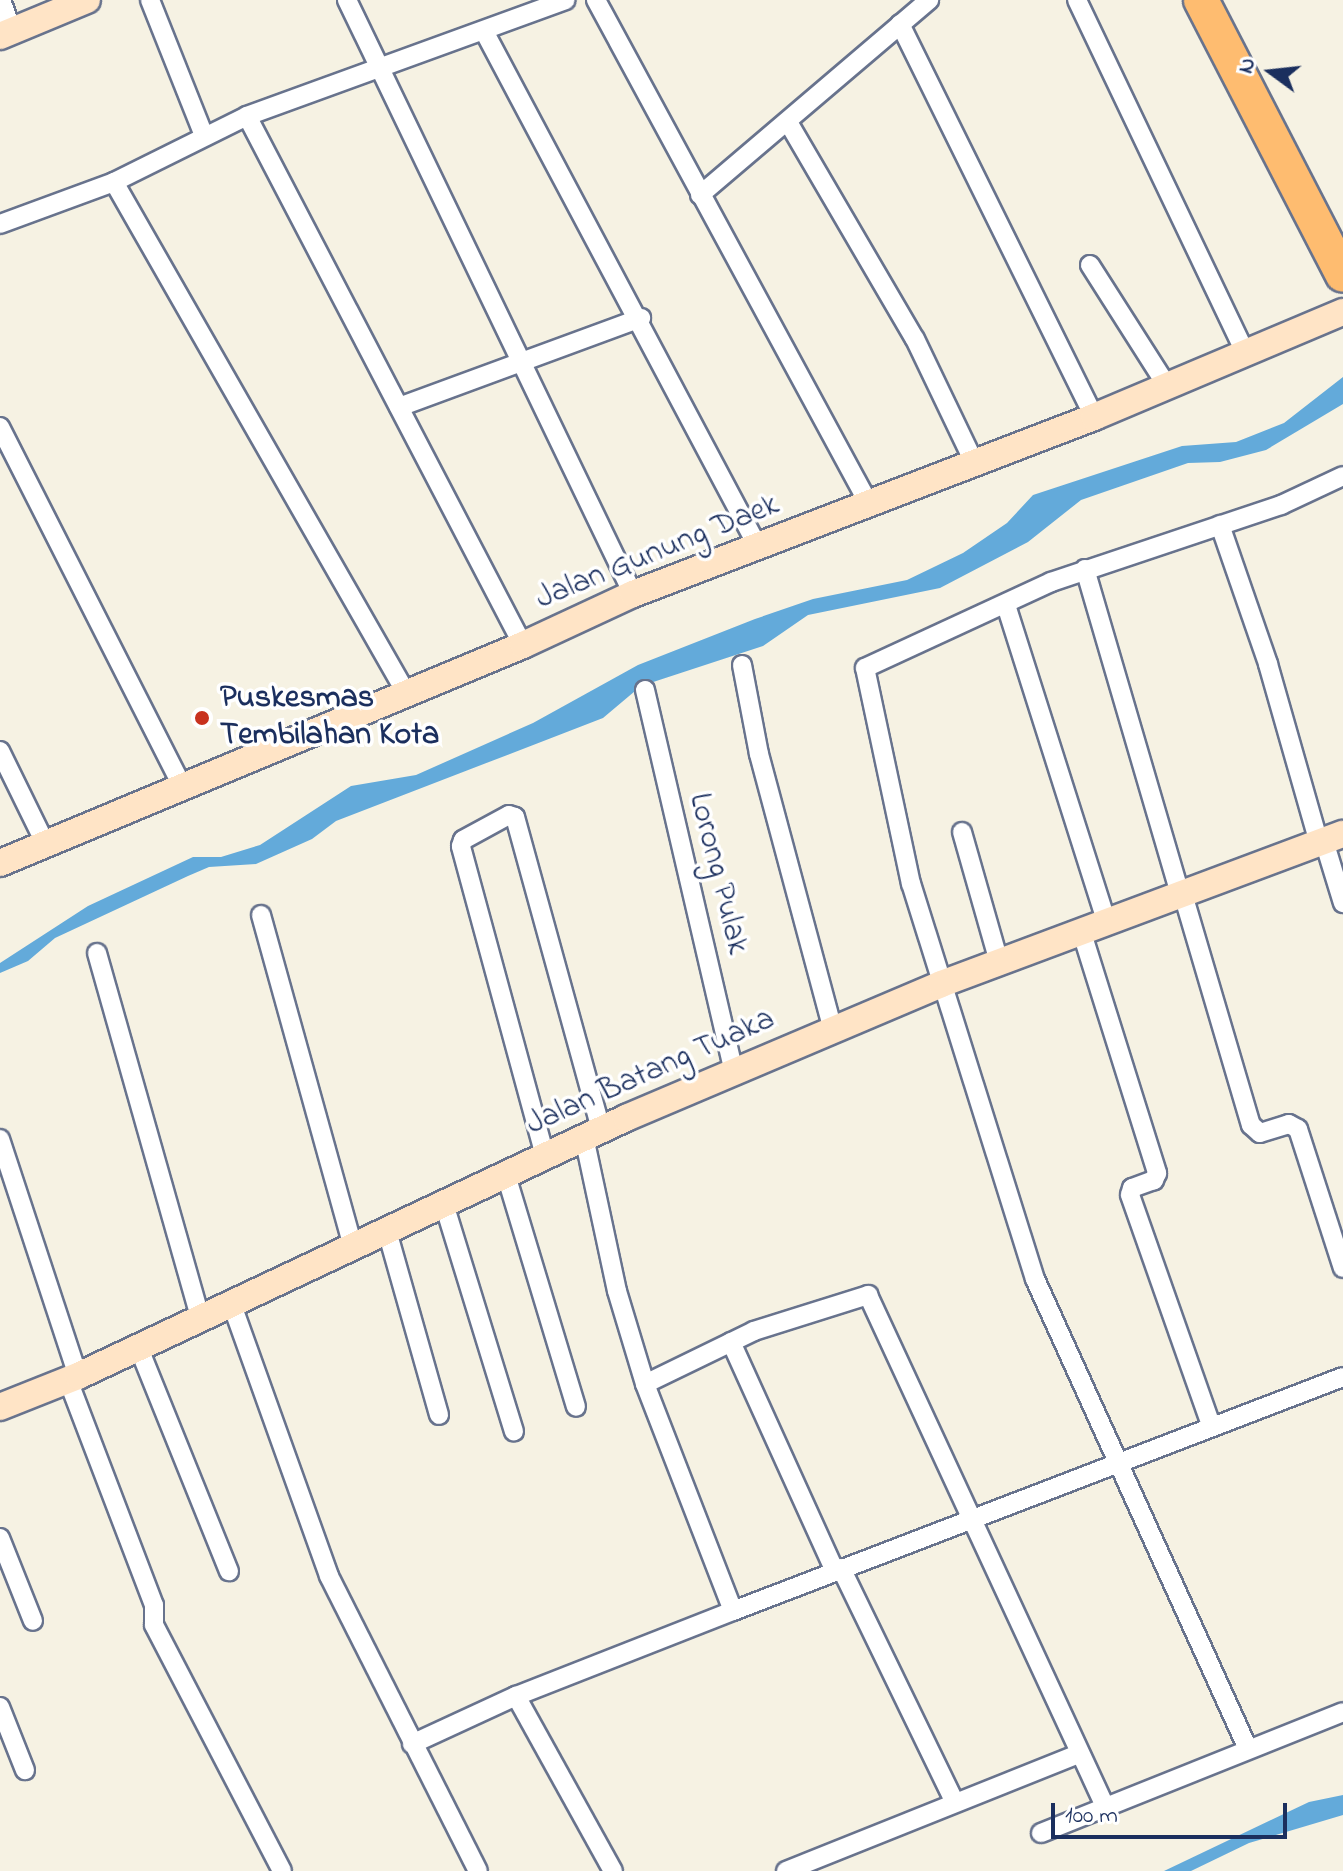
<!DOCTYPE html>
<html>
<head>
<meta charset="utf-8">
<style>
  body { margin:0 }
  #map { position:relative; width:1343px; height:1871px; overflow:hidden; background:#f6f2e3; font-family:"Indie Flower",sans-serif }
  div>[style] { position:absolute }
  .water>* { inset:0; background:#63aada }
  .roads { filter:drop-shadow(2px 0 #68738d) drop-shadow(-2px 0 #68738d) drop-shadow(0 2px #68738d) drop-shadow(0 -2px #68738d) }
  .street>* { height:18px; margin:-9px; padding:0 9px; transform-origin:9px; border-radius:9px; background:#fff }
  .secondary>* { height:26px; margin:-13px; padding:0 13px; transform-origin:13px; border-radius:13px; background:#ffe4c6 }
  .highway>* { height:34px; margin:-17px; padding:0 17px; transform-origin:17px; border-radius:17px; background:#febc70 }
  .dots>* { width:22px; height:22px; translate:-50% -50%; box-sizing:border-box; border:4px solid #fff; border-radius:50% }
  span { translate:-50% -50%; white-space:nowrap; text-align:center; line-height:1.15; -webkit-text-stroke:7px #fff; paint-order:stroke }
  .street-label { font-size:32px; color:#1b2f5e }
  .poi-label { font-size:32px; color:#1b2f5e; font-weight:700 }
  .left { translate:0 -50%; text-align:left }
  .north { position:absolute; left:1231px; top:32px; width:80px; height:80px; -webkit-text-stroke:6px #fff; paint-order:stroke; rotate:285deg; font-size:22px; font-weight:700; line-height:32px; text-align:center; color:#1b2f5e }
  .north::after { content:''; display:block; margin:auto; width:28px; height:36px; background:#1b2f5e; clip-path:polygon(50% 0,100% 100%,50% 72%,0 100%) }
  .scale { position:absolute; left:1051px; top:1803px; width:236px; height:36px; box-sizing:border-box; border:4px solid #1b2f5e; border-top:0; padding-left:10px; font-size:24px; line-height:28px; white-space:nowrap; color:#1b2f5e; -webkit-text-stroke:6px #fff; paint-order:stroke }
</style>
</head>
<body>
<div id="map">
  <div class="water">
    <div style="clip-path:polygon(1343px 377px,1343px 404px,1266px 450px,1220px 462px,1188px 463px,1081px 500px,1028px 542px,940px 588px,808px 615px,763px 646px,641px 686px,603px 718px,336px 821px,312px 839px,256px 864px,209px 867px,188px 876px,55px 938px,28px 961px,0 973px,0 963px,88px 906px,193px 857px,221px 857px,260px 845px,351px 786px,416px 775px,533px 723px,638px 665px,755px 619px,813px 599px,907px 580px,963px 553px,1007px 523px,1033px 495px,1182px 446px,1236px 442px,1284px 423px)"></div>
    <div style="clip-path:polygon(1343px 1795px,1343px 1815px,1249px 1843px,1191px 1871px,1164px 1871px,1309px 1802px)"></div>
  </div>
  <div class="roads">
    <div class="street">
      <div style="left:1px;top:0;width:33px;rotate:70deg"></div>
      <div style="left:150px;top:0;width:146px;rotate:68.3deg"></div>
      <div style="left:347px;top:0;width:659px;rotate:64.29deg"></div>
      <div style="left:596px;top:0;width:575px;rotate:61.56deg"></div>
      <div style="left:1077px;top:0;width:391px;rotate:64.5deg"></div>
      <div style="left:900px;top:24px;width:438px;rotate:63.7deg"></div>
      <div style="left:484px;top:31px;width:584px;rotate:62.03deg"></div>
      <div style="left:247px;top:116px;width:597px;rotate:62.45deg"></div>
      <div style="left:788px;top:122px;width:251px;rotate:59.7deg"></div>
      <div style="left:915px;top:339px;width:139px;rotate:64.4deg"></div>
      <div style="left:114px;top:182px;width:586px;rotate:60.24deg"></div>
      <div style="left:700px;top:195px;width:301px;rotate:-40.4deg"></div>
      <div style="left:0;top:224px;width:121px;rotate:-20.2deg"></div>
      <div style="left:114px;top:182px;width:148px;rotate:-26.4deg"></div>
      <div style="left:247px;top:116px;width:339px;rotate:-20deg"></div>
      <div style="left:1090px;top:265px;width:143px;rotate:57.5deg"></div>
      <div style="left:399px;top:407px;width:258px;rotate:-20.2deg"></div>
      <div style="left:0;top:427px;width:400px;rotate:63.1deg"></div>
      <div style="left:1220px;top:525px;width:147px;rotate:70.9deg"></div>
      <div style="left:1268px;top:664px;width:186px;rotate:74.1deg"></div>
      <div style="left:1085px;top:569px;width:335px;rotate:73.7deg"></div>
      <div style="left:1006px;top:605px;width:330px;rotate:72.4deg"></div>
      <div style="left:742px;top:665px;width:91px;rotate:79.2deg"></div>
      <div style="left:759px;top:754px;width:286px;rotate:75deg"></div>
      <div style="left:645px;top:690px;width:392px;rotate:76.9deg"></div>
      <div style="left:0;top:751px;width:102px;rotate:63.9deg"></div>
      <div style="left:962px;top:832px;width:135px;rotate:74.1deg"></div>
      <div style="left:1324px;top:841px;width:65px;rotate:73deg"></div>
      <div style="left:1182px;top:891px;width:244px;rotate:73.6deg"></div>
      <div style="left:1251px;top:1125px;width:12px;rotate:42deg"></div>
      <div style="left:1260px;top:1133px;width:30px;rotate:-17deg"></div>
      <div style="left:1289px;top:1124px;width:10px;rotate:29deg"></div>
      <div style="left:1298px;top:1129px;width:146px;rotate:72.1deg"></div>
      <div style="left:261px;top:915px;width:345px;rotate:74.5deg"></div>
      <div style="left:1081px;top:930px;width:255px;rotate:72.6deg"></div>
      <div style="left:1157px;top:1173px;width:8px;rotate:113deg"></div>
      <div style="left:1154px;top:1180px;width:23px;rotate:160deg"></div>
      <div style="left:1132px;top:1188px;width:7px;rotate:106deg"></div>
      <div style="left:1130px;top:1195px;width:244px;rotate:70.6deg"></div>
      <div style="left:97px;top:953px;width:377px;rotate:74.2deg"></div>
      <div style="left:584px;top:1137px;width:157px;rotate:77.9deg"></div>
      <div style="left:617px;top:1291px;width:97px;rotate:73.2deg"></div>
      <div style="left:645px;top:1384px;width:243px;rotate:68.8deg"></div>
      <div style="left:0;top:1139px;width:250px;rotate:71.8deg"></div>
      <div style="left:545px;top:1156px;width:321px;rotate:-105.2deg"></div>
      <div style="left:461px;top:846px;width:6px;rotate:-72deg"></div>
      <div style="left:463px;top:840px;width:52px;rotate:-28.5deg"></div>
      <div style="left:509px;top:815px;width:6px;rotate:18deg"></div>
      <div style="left:515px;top:817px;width:324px;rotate:74.6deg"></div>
      <div style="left:506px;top:1175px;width:242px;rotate:73.2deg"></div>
      <div style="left:444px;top:1204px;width:238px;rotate:72.9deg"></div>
      <div style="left:387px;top:1231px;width:191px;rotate:74.2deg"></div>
      <div style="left:231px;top:1302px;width:291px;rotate:70.3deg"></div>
      <div style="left:329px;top:1576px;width:330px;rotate:63.2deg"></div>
      <div style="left:731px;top:1342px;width:252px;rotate:65.6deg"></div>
      <div style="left:138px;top:1346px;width:243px;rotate:68deg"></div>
      <div style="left:68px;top:1380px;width:241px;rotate:69.1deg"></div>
      <div style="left:154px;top:1605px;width:20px;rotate:90deg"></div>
      <div style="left:154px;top:1625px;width:277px;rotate:62.5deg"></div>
      <div style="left:645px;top:1384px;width:121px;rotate:-25.9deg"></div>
      <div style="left:754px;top:1331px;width:120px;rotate:-17.5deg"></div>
      <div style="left:868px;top:1295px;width:561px;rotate:65.13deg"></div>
      <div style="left:0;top:1538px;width:89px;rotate:68.3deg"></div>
      <div style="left:841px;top:1568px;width:259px;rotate:64.1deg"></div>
      <div style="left:516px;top:1696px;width:200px;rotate:61deg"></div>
      <div style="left:0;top:1707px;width:68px;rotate:68.4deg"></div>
      <div style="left:412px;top:1744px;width:115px;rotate:-24.8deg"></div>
      <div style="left:516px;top:1696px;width:233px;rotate:-21.4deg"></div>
      <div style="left:733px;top:1611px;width:653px;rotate:-20.99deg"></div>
      <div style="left:1248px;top:1749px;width:516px;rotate:-114.38deg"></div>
      <div style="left:1035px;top:1279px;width:414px;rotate:-107.4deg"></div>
      <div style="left:911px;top:884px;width:221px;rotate:-102deg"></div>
      <div style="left:865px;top:668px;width:205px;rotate:-24.8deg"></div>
      <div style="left:1051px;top:582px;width:243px;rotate:-18.5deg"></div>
      <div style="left:1281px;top:505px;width:68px;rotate:-25.1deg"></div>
      <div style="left:1041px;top:1833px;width:325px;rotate:-21.8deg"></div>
      <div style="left:786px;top:1871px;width:315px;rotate:-21.8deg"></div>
    </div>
    <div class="secondary">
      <div style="left:0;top:36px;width:94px;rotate:-22.5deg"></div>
      <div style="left:0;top:863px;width:567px;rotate:-22.63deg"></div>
      <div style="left:523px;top:645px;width:121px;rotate:-24.9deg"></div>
      <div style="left:633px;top:594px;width:494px;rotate:-21deg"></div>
      <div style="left:1094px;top:417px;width:270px;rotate:-22.9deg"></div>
      <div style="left:0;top:1407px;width:84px;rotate:-21.7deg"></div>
      <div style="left:78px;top:1376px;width:606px;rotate:-25.21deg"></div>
      <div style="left:626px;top:1118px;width:342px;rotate:-23deg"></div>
      <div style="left:941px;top:984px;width:429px;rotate:-20.5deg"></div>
    </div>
    <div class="highway">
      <div style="left:1201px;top:0;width:309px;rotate:62.7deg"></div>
    </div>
  </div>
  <div class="dots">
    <div style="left:202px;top:718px;background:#c8321e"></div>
  </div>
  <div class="street-label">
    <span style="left:658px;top:553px;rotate:-22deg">Jalan Gunung Daek</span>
    <span style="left:717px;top:874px;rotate:76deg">Lorong Pulak</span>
    <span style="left:651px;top:1073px;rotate:-24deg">Jalan Batang Tuaka</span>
  </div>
  <div class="poi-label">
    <span class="left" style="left:220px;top:718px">Puskesmas<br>Tembilahan Kota</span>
  </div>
  <div class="north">N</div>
  <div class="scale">100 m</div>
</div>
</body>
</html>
